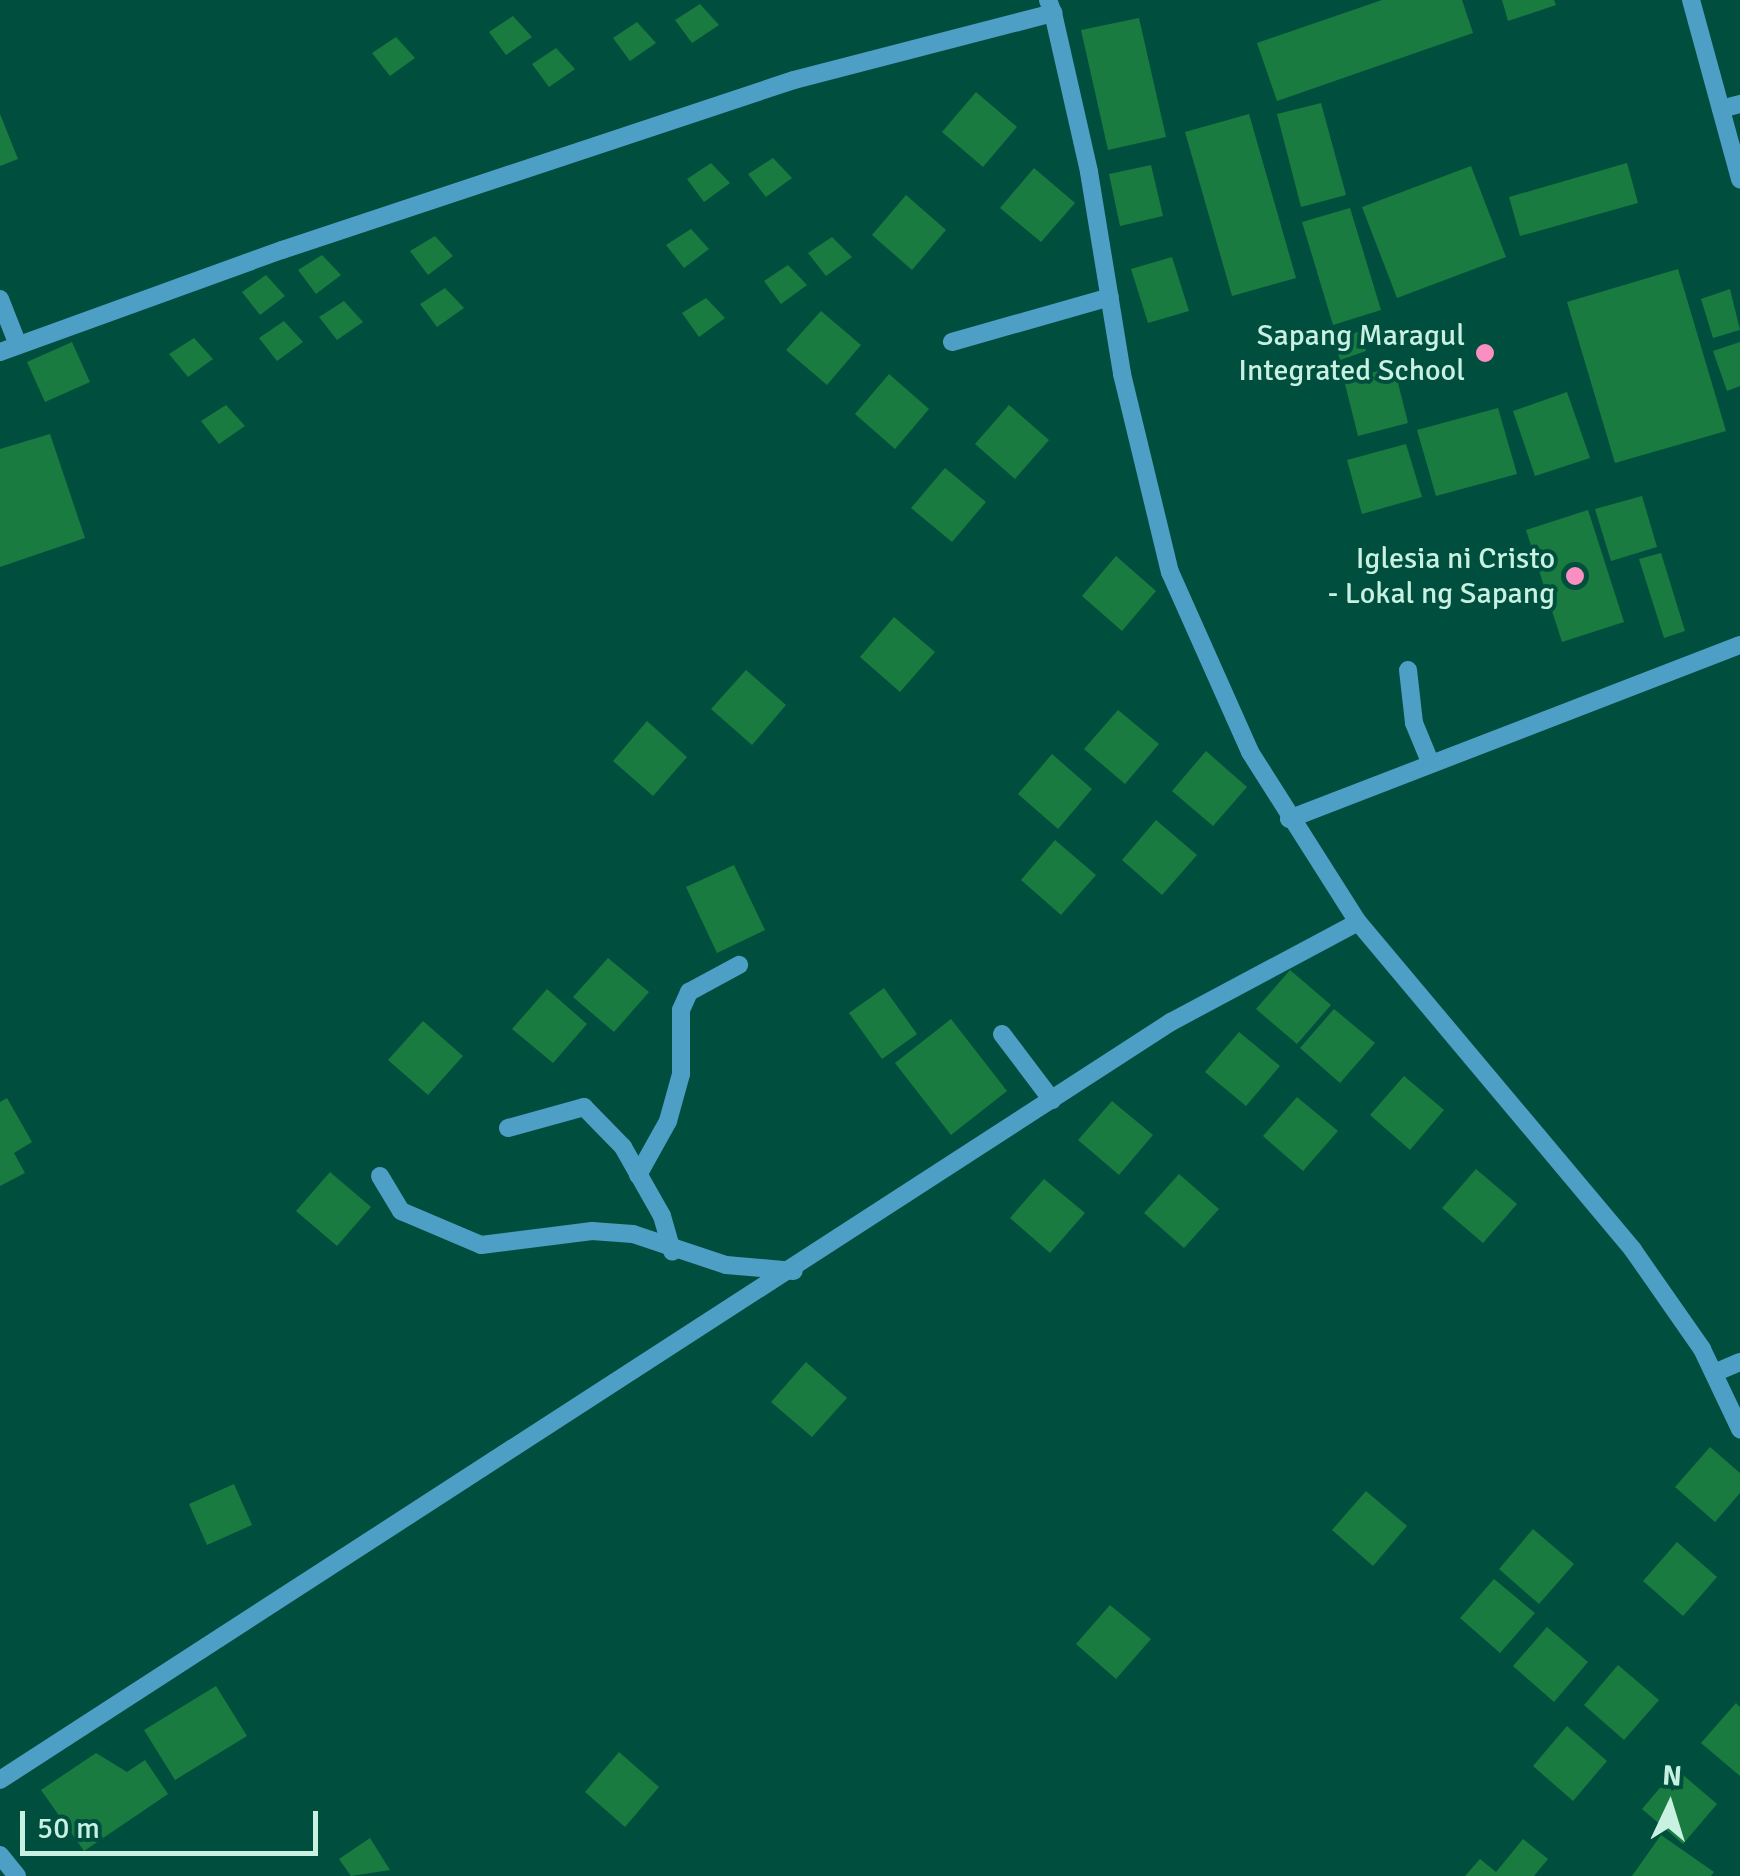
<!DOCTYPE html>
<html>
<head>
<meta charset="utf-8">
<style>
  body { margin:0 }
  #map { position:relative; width:1740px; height:1876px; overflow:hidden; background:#004f3e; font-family:Signika,sans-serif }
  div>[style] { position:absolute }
  .building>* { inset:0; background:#197b40 }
  .minor>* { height:18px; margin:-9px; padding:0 9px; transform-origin:9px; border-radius:9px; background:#4e9fc6 }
  .dots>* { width:28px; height:28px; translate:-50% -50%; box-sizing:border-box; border:5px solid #004f3e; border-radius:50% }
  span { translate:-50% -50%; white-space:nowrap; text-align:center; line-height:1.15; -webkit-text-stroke:8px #004f3e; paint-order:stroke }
  .poi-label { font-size:30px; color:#c8f1e2 }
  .right { translate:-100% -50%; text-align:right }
  .north { position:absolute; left:1620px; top:1756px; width:100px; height:100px; -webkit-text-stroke:8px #004f3e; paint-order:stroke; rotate:4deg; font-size:28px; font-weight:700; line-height:40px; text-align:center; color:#c8f1e2 }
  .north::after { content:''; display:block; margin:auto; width:35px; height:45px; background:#c8f1e2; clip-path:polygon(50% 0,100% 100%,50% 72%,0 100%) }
  .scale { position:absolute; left:20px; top:1811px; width:298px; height:45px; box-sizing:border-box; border:5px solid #c8f1e2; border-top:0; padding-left:12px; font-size:30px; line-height:35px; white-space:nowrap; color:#c8f1e2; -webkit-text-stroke:8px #004f3e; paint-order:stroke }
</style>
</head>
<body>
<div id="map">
  <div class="building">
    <div style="clip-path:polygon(1382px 0,1462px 0,1473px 33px,1277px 101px,1257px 43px)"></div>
    <div style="clip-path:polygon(1502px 0,1554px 0,1556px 5px,1508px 21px)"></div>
    <div style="clip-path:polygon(700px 4px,719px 25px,692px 43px,675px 20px)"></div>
    <div style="clip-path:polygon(513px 16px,532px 37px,506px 55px,489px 32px)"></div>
    <div style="clip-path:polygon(1139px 18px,1166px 137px,1108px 150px,1081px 30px)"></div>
    <div style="clip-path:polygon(637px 22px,656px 43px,630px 61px,613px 38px)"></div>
    <div style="clip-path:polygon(396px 37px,415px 58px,390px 76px,372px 53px)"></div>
    <div style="clip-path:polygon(556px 48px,575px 69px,549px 87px,532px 64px)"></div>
    <div style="clip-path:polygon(976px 92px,1017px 127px,983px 167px,942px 132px)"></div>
    <div style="clip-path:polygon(1321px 103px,1346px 195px,1301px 207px,1277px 114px)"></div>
    <div style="clip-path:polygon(0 114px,18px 159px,0 166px)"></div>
    <div style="clip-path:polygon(1249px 114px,1296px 278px,1232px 296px,1185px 132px)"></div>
    <div style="clip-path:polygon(773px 158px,792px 178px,766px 197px,748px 174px)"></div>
    <div style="clip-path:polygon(711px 163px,730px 183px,704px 202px,687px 179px)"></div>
    <div style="clip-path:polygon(1627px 163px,1638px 203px,1520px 236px,1509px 197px)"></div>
    <div style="clip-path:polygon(1151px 165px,1163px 216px,1120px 226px,1109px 174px)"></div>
    <div style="clip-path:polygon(1471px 166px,1506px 257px,1397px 298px,1362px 207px)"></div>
    <div style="clip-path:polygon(1034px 168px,1075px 203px,1041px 242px,1000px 208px)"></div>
    <div style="clip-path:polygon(906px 195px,946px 230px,912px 270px,872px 235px)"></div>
    <div style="clip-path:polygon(1350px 208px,1381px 310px,1333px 325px,1302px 222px)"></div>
    <div style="clip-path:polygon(691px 229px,709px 249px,684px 268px,666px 245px)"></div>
    <div style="clip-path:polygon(435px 236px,453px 256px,428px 275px,410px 251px)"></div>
    <div style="clip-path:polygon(832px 237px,852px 257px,826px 276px,808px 253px)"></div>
    <div style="clip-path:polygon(322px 255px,341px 275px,316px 294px,298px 270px)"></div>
    <div style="clip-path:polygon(1172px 257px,1189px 311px,1148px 323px,1131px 269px)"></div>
    <div style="clip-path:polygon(788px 265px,807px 285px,781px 304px,764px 281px)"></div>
    <div style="clip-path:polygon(1678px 269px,1726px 431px,1615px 463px,1567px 302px)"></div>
    <div style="clip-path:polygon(266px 275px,285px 296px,260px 315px,242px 292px)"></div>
    <div style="clip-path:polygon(445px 288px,464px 308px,437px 327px,420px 304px)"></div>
    <div style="clip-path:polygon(1730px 289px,1740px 330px,1713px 338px,1701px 299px)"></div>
    <div style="clip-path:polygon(706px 298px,725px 318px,699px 337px,682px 313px)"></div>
    <div style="clip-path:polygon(344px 301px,363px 322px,337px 340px,319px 317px)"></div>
    <div style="clip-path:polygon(821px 311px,861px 345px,827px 385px,786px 350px)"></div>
    <div style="clip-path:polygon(284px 321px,303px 342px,277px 361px,259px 338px)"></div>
    <div style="clip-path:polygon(1360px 331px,1366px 351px,1340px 360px,1334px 340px)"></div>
    <div style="clip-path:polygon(194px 338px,213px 359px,188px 377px,169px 354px)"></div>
    <div style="clip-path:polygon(72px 342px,90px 382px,45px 402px,27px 362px)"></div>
    <div style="clip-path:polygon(1740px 342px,1740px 386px,1727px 391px,1713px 351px)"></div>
    <div style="clip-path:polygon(1394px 367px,1408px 423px,1358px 436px,1344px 380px)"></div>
    <div style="clip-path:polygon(889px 374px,929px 409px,895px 449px,855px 414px)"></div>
    <div style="clip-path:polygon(1567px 392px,1590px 458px,1535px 476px,1513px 411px)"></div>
    <div style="clip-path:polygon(226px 405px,245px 426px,219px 444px,201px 421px)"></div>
    <div style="clip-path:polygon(1009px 405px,1049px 440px,1015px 479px,975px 444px)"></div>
    <div style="clip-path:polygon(1498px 408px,1517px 474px,1436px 496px,1417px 430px)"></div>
    <div style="clip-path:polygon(50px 434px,85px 538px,0 567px,0 449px)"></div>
    <div style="clip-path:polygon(1406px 444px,1422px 497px,1362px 514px,1347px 460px)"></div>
    <div style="clip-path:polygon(945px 468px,986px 502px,952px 542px,911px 508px)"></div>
    <div style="clip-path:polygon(1642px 496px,1657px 547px,1611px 561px,1595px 509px)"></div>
    <div style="clip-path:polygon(1588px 510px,1624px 622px,1562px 642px,1526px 530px)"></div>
    <div style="clip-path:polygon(1661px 553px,1685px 631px,1664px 638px,1639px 559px)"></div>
    <div style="clip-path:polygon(1116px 556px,1156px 591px,1122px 631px,1082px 596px)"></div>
    <div style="clip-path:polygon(894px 617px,935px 652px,900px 692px,860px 657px)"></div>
    <div style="clip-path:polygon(746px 670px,786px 705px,752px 745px,711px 709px)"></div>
    <div style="clip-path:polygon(1118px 710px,1159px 744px,1125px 784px,1084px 749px)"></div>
    <div style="clip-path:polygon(647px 721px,687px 757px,653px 796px,613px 761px)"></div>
    <div style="clip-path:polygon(1206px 751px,1247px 787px,1213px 826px,1172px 791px)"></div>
    <div style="clip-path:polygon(1052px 754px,1092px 789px,1058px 829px,1018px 794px)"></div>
    <div style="clip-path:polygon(1156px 820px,1197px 855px,1162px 895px,1122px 860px)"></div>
    <div style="clip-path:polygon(1055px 840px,1096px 875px,1061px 915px,1021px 880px)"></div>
    <div style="clip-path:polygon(734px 865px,765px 930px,717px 953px,686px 887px)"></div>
    <div style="clip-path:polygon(608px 958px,649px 992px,614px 1032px,573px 997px)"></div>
    <div style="clip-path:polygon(1290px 970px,1331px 1005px,1297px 1044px,1256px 1009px)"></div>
    <div style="clip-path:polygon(884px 988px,917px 1034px,882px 1059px,849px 1013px)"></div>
    <div style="clip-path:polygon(547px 989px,587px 1024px,553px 1063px,512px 1029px)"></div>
    <div style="clip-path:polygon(1334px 1009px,1375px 1043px,1340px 1083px,1300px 1048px)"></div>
    <div style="clip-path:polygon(951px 1019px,1007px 1091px,951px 1135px,895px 1063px)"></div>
    <div style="clip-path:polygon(423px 1021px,463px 1056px,428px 1095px,388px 1060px)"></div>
    <div style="clip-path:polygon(1239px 1032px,1280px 1066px,1246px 1106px,1205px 1072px)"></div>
    <div style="clip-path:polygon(1404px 1076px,1444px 1110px,1410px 1150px,1370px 1115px)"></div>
    <div style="clip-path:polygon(1297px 1097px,1338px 1131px,1303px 1171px,1263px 1136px)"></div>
    <div style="clip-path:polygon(7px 1098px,32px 1142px,14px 1153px,25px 1173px,0 1186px,0 1102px)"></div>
    <div style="clip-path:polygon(1112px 1101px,1153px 1135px,1119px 1175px,1078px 1140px)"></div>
    <div style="clip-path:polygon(1476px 1169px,1517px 1204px,1483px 1243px,1442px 1208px)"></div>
    <div style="clip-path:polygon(330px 1172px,371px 1207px,337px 1246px,296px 1211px)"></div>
    <div style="clip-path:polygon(1179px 1174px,1219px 1209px,1184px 1248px,1144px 1213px)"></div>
    <div style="clip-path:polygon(1044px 1179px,1085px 1213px,1050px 1253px,1010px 1218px)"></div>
    <div style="clip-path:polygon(806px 1362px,847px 1398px,812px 1437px,771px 1402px)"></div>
    <div style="clip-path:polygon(1710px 1447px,1740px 1473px,1740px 1493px,1715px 1522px,1675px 1487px)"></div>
    <div style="clip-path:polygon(234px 1484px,252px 1525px,207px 1545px,189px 1504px)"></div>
    <div style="clip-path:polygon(1366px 1491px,1407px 1526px,1373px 1566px,1332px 1530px)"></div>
    <div style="clip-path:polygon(1533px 1529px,1574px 1564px,1539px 1604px,1499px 1569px)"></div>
    <div style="clip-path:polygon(1677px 1542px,1717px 1577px,1683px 1616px,1643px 1581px)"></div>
    <div style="clip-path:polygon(1494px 1579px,1535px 1613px,1500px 1653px,1460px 1618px)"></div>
    <div style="clip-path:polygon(1110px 1605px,1151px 1639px,1116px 1679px,1076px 1644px)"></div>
    <div style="clip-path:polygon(1547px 1627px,1588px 1662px,1554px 1702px,1513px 1666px)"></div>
    <div style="clip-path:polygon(1618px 1665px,1659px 1700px,1624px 1740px,1584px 1705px)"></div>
    <div style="clip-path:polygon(216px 1686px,247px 1736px,175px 1780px,144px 1730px)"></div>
    <div style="clip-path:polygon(1736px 1703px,1740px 1707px,1740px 1776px,1701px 1743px)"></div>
    <div style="clip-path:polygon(1567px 1726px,1607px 1761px,1573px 1801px,1533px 1766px)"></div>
    <div style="clip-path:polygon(619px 1752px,659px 1787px,625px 1827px,585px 1792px)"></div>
    <div style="clip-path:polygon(96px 1753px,127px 1772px,145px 1760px,168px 1794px,84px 1851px,41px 1790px)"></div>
    <div style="clip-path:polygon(1676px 1769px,1717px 1804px,1683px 1844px,1642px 1809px)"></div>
    <div style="clip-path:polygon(1661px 1835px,1714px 1872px,1711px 1876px,1632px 1876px)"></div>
    <div style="clip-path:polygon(370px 1838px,390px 1870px,351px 1876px,339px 1859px)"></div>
    <div style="clip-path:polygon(1523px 1839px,1548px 1859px,1534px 1876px,1465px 1876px,1480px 1859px,1496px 1872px)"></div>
  </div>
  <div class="minor">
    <div style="left:1691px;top:0;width:186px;rotate:74.7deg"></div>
    <div style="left:1053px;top:13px;width:163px;rotate:77.2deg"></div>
    <div style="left:1089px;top:172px;width:205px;rotate:80.7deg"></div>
    <div style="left:1122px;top:374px;width:204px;rotate:76.4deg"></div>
    <div style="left:1170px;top:572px;width:197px;rotate:66deg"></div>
    <div style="left:1250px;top:752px;width:201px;rotate:57.6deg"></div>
    <div style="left:1358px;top:922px;width:428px;rotate:50deg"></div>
    <div style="left:1633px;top:1250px;width:121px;rotate:55.1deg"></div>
    <div style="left:1702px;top:1349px;width:89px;rotate:64.6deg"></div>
    <div style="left:1721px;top:109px;width:20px;rotate:-15deg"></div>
    <div style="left:0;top:299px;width:49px;rotate:68.6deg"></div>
    <div style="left:952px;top:342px;width:164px;rotate:-15.9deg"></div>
    <div style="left:0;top:352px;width:300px;rotate:-19.9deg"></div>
    <div style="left:282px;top:250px;width:539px;rotate:-18.37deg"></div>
    <div style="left:794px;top:80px;width:268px;rotate:-14.5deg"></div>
    <div style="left:1053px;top:13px;width:14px;rotate:-111deg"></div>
    <div style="left:1408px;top:670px;width:53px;rotate:83.5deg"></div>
    <div style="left:1414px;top:723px;width:44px;rotate:67.5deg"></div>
    <div style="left:1289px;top:819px;width:483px;rotate:-21.1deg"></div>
    <div style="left:1002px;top:1034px;width:83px;rotate:52.9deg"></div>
    <div style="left:508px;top:1128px;width:79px;rotate:-15.4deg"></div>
    <div style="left:584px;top:1107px;width:56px;rotate:45.7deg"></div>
    <div style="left:623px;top:1147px;width:79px;rotate:60.5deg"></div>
    <div style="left:662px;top:1216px;width:37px;rotate:74deg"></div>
    <div style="left:638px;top:1175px;width:62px;rotate:-60.9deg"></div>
    <div style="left:668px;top:1121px;width:49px;rotate:-74.5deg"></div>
    <div style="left:681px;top:1074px;width:64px;rotate:-90deg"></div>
    <div style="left:681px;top:1010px;width:20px;rotate:-66deg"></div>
    <div style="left:689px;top:992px;width:57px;rotate:-28.4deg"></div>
    <div style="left:380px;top:1176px;width:41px;rotate:59deg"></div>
    <div style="left:401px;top:1211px;width:87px;rotate:23deg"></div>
    <div style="left:481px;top:1245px;width:112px;rotate:-7.2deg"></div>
    <div style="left:592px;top:1231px;width:41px;rotate:4.2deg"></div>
    <div style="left:633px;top:1234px;width:98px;rotate:18.4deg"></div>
    <div style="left:726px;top:1265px;width:68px;rotate:5deg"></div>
    <div style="left:1714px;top:1373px;width:28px;rotate:-23deg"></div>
    <div style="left:0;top:1780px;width:1395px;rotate:-32.92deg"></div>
    <div style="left:1171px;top:1022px;width:212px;rotate:-28.1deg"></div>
    <div style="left:0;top:1855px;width:27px;rotate:51deg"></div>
  </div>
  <div class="dots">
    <div style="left:1485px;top:353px;background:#fc8fc2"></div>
    <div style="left:1575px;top:576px;background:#fc8fc2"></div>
  </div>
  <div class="poi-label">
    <span class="right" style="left:1465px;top:353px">Sapang Maragul<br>Integrated School</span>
    <span class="right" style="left:1555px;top:576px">Iglesia ni Cristo<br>- Lokal ng Sapang</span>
  </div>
  <div class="north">N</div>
  <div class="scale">50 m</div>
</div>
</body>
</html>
